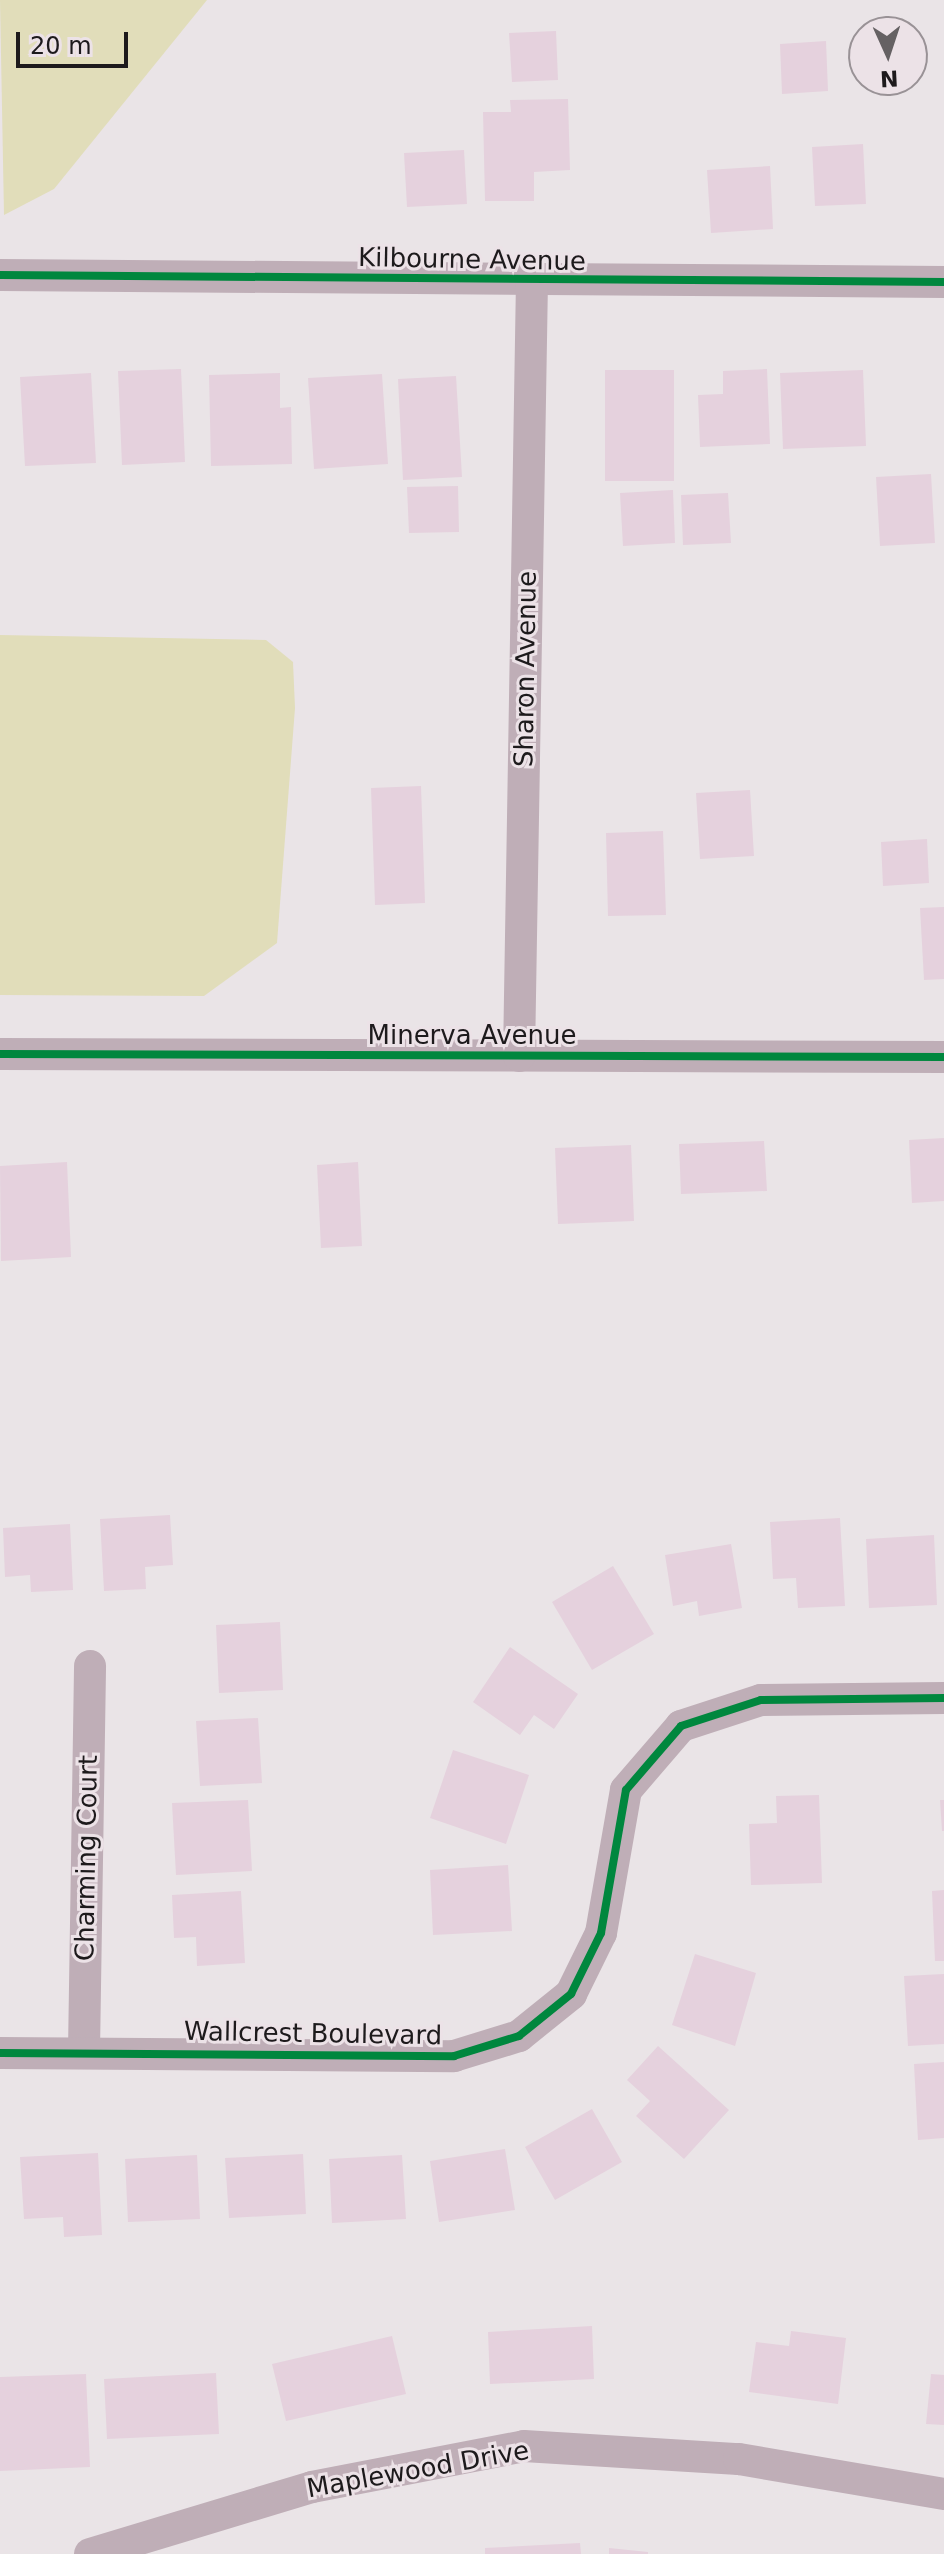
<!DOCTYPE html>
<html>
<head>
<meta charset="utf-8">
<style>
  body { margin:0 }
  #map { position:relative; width:944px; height:2554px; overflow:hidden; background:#eae4e7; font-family:"DejaVu Sans",sans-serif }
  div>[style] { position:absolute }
  .green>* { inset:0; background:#e1ddba }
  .building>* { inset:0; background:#e5d1dd }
  .minor>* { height:32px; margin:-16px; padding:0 16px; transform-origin:16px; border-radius:16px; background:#bfaeb7 }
  .cycleway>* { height:8px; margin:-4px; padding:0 4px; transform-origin:4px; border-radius:4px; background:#00873e }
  span { translate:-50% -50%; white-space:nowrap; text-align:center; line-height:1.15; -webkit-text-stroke:6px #ece2e7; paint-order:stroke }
  .street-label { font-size:26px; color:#1d1a1c }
  .north { position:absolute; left:848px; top:16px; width:80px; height:80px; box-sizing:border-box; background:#ece2e7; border:2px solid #999296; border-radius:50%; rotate:177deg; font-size:22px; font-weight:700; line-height:32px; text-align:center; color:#1d1a1c }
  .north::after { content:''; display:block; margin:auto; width:28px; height:36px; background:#656163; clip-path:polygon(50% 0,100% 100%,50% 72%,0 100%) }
  .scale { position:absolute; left:16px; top:32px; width:112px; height:36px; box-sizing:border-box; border:4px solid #1d1a1c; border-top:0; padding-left:10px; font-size:24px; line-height:28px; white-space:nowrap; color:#1d1a1c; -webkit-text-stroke:6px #ece2e7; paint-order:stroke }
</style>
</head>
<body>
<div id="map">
  <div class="green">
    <div style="clip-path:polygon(0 0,207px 0,54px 189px,4px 215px)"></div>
    <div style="clip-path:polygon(0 635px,266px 640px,293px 662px,295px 708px,277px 943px,204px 996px,0 995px)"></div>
  </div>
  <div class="building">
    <div style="clip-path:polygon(556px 31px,558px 80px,512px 82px,509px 33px)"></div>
    <div style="clip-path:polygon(826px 41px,828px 91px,782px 94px,780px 44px)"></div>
    <div style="clip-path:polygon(568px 99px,570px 170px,534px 172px,534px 201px,485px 201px,483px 112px,511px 112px,510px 100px)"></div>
    <div style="clip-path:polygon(863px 144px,866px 204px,815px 206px,812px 147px)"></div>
    <div style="clip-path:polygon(464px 150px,467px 204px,407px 207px,404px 153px)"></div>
    <div style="clip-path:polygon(770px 166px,773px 229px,711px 233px,707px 170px)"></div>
    <div style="clip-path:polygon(181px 369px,185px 462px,122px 465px,118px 371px)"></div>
    <div style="clip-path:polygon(767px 369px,770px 444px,700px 447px,698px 395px,723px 394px,723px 371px)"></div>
    <div style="clip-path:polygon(605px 370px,674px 370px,674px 481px,605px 481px)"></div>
    <div style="clip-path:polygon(863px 370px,866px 446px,783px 449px,780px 373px)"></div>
    <div style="clip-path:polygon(91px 373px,96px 463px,25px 466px,20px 377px)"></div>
    <div style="clip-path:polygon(280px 373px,280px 408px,291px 407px,292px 464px,211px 466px,209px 375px)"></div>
    <div style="clip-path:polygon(382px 374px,388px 464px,314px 469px,308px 378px)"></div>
    <div style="clip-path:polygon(456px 376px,462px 477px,403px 480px,398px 379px)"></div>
    <div style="clip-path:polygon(931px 474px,935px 543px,880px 546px,876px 477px)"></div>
    <div style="clip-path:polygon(458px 486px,459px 532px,409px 533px,407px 487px)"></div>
    <div style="clip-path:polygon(673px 490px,675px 543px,623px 546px,620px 493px)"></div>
    <div style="clip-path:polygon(728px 493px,731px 543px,683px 545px,681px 495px)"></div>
    <div style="clip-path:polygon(421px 786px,425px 903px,375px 905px,371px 788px)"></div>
    <div style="clip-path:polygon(750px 790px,754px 856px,700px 859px,696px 793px)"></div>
    <div style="clip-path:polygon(663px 831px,666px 915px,608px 916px,606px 833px)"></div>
    <div style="clip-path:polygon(927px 839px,929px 883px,883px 886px,881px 842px)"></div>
    <div style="clip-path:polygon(944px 907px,944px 979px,924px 980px,920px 908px)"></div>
    <div style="clip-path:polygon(944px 1138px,944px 1201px,912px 1203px,909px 1140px)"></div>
    <div style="clip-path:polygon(764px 1141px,767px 1191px,681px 1194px,679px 1144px)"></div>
    <div style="clip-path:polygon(631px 1145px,634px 1221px,558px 1224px,555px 1148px)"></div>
    <div style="clip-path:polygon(67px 1162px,71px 1257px,1px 1261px,0 1166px)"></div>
    <div style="clip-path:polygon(358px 1162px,362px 1246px,321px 1248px,317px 1165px)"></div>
    <div style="clip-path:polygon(170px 1515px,173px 1565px,145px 1567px,146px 1589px,104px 1591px,100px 1519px)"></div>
    <div style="clip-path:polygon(840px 1518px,845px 1606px,798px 1608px,796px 1578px,773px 1579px,770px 1522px)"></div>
    <div style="clip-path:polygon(70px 1524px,73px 1590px,31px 1592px,30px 1575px,5px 1577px,3px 1528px)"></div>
    <div style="clip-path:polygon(934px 1535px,937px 1605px,869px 1608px,866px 1539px)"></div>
    <div style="clip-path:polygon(731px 1544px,742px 1608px,699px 1616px,697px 1601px,673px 1606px,665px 1555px)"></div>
    <div style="clip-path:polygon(613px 1566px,654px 1634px,592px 1670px,552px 1602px)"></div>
    <div style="clip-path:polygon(280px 1622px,283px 1690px,219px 1693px,216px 1625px)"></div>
    <div style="clip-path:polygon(510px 1647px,578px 1694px,554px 1729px,534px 1715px,520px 1735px,473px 1702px)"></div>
    <div style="clip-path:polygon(258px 1718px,262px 1783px,200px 1786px,196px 1721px)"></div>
    <div style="clip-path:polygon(453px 1750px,529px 1775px,506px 1844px,430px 1818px)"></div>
    <div style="clip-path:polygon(819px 1795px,822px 1883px,751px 1885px,749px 1824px,777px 1823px,776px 1796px)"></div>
    <div style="clip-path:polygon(248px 1800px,252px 1871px,176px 1875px,172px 1803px)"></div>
    <div style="clip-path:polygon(940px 1800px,944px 1800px,944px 1831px,942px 1831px)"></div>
    <div style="clip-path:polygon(508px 1865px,512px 1931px,433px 1935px,430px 1870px)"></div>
    <div style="clip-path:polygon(944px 1890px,944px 1961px,935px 1961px,932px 1891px)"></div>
    <div style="clip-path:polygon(241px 1891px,245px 1963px,197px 1966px,196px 1937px,174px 1938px,172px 1895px)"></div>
    <div style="clip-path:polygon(695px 1954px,756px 1973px,735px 2046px,672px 2025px)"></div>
    <div style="clip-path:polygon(944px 1974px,944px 2044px,908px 2046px,904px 1976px)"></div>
    <div style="clip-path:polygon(658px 2046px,729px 2110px,684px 2159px,636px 2116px,650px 2101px,627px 2080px)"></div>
    <div style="clip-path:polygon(944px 2062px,944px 2138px,918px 2140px,914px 2064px)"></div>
    <div style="clip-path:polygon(592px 2109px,622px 2162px,555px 2200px,525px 2147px)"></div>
    <div style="clip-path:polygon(505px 2149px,515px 2210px,439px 2222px,430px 2161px)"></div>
    <div style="clip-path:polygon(98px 2153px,102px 2235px,64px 2237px,63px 2217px,24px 2219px,20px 2157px)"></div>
    <div style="clip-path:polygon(303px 2154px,306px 2214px,229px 2218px,225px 2158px)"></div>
    <div style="clip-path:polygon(197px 2155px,200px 2219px,128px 2222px,125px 2159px)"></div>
    <div style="clip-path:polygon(402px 2155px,406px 2219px,332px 2223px,329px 2159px)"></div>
    <div style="clip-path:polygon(592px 2326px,594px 2379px,490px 2384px,488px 2332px)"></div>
    <div style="clip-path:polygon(791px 2331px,846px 2338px,838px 2404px,749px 2392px,756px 2342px,789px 2346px)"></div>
    <div style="clip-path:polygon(392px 2336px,406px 2394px,286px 2421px,272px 2364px)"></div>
    <div style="clip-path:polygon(216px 2373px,219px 2434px,107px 2439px,104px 2379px)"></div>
    <div style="clip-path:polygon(86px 2374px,90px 2467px,0 2471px,0 2377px)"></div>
    <div style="clip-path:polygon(931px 2374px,944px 2375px,944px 2425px,926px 2424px)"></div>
    <div style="clip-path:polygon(580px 2543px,581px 2554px,485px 2554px,485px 2548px)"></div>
    <div style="clip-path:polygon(609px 2548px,648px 2552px,648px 2554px,609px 2554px)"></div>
  </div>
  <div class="minor">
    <div style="left:0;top:275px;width:944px;rotate:0.42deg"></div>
    <div style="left:0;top:1054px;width:944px;rotate:0.18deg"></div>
    <div style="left:519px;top:1056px;width:775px;rotate:-89.04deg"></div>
    <div style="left:84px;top:2051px;width:385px;rotate:-89.1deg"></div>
    <div style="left:0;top:2053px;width:454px;rotate:0.4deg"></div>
    <div style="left:454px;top:2056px;width:68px;rotate:-17.1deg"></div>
    <div style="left:519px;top:2036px;width:67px;rotate:-38.9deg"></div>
    <div style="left:571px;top:1994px;width:68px;rotate:-63.8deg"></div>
    <div style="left:601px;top:1933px;width:145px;rotate:-80.1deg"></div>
    <div style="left:626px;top:1790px;width:84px;rotate:-49.3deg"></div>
    <div style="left:681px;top:1726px;width:84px;rotate:-18deg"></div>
    <div style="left:761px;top:1700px;width:183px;rotate:-0.6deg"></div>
    <div style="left:90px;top:2554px;width:232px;rotate:-16.8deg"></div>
    <div style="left:312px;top:2487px;width:216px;rotate:-10.9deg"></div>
    <div style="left:524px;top:2446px;width:215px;rotate:3.5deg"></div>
    <div style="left:739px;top:2459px;width:208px;rotate:9.7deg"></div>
  </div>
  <div class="cycleway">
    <div style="left:0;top:275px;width:944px;rotate:0.42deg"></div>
    <div style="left:0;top:1054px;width:944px;rotate:0.18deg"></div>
    <div style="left:0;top:2053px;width:454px;rotate:0.4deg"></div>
    <div style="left:454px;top:2056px;width:68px;rotate:-17.1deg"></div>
    <div style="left:519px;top:2036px;width:67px;rotate:-38.9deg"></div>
    <div style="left:571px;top:1994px;width:68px;rotate:-63.8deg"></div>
    <div style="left:601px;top:1933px;width:145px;rotate:-80.1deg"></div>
    <div style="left:626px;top:1790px;width:84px;rotate:-49.3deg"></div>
    <div style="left:681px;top:1726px;width:84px;rotate:-18deg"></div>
    <div style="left:761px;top:1700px;width:183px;rotate:-0.6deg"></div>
  </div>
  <div class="street-label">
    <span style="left:472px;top:260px;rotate:1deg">Kilbourne Avenue</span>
    <span style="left:526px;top:669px;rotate:-89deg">Sharon Avenue</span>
    <span style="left:472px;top:1036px">Minerva Avenue</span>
    <span style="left:87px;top:1858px;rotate:-89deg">Charming Court</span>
    <span style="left:313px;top:2034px;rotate:1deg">Wallcrest Boulevard</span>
    <span style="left:418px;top:2470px;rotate:-10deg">Maplewood Drive</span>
  </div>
  <div class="north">N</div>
  <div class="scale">20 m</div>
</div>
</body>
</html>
